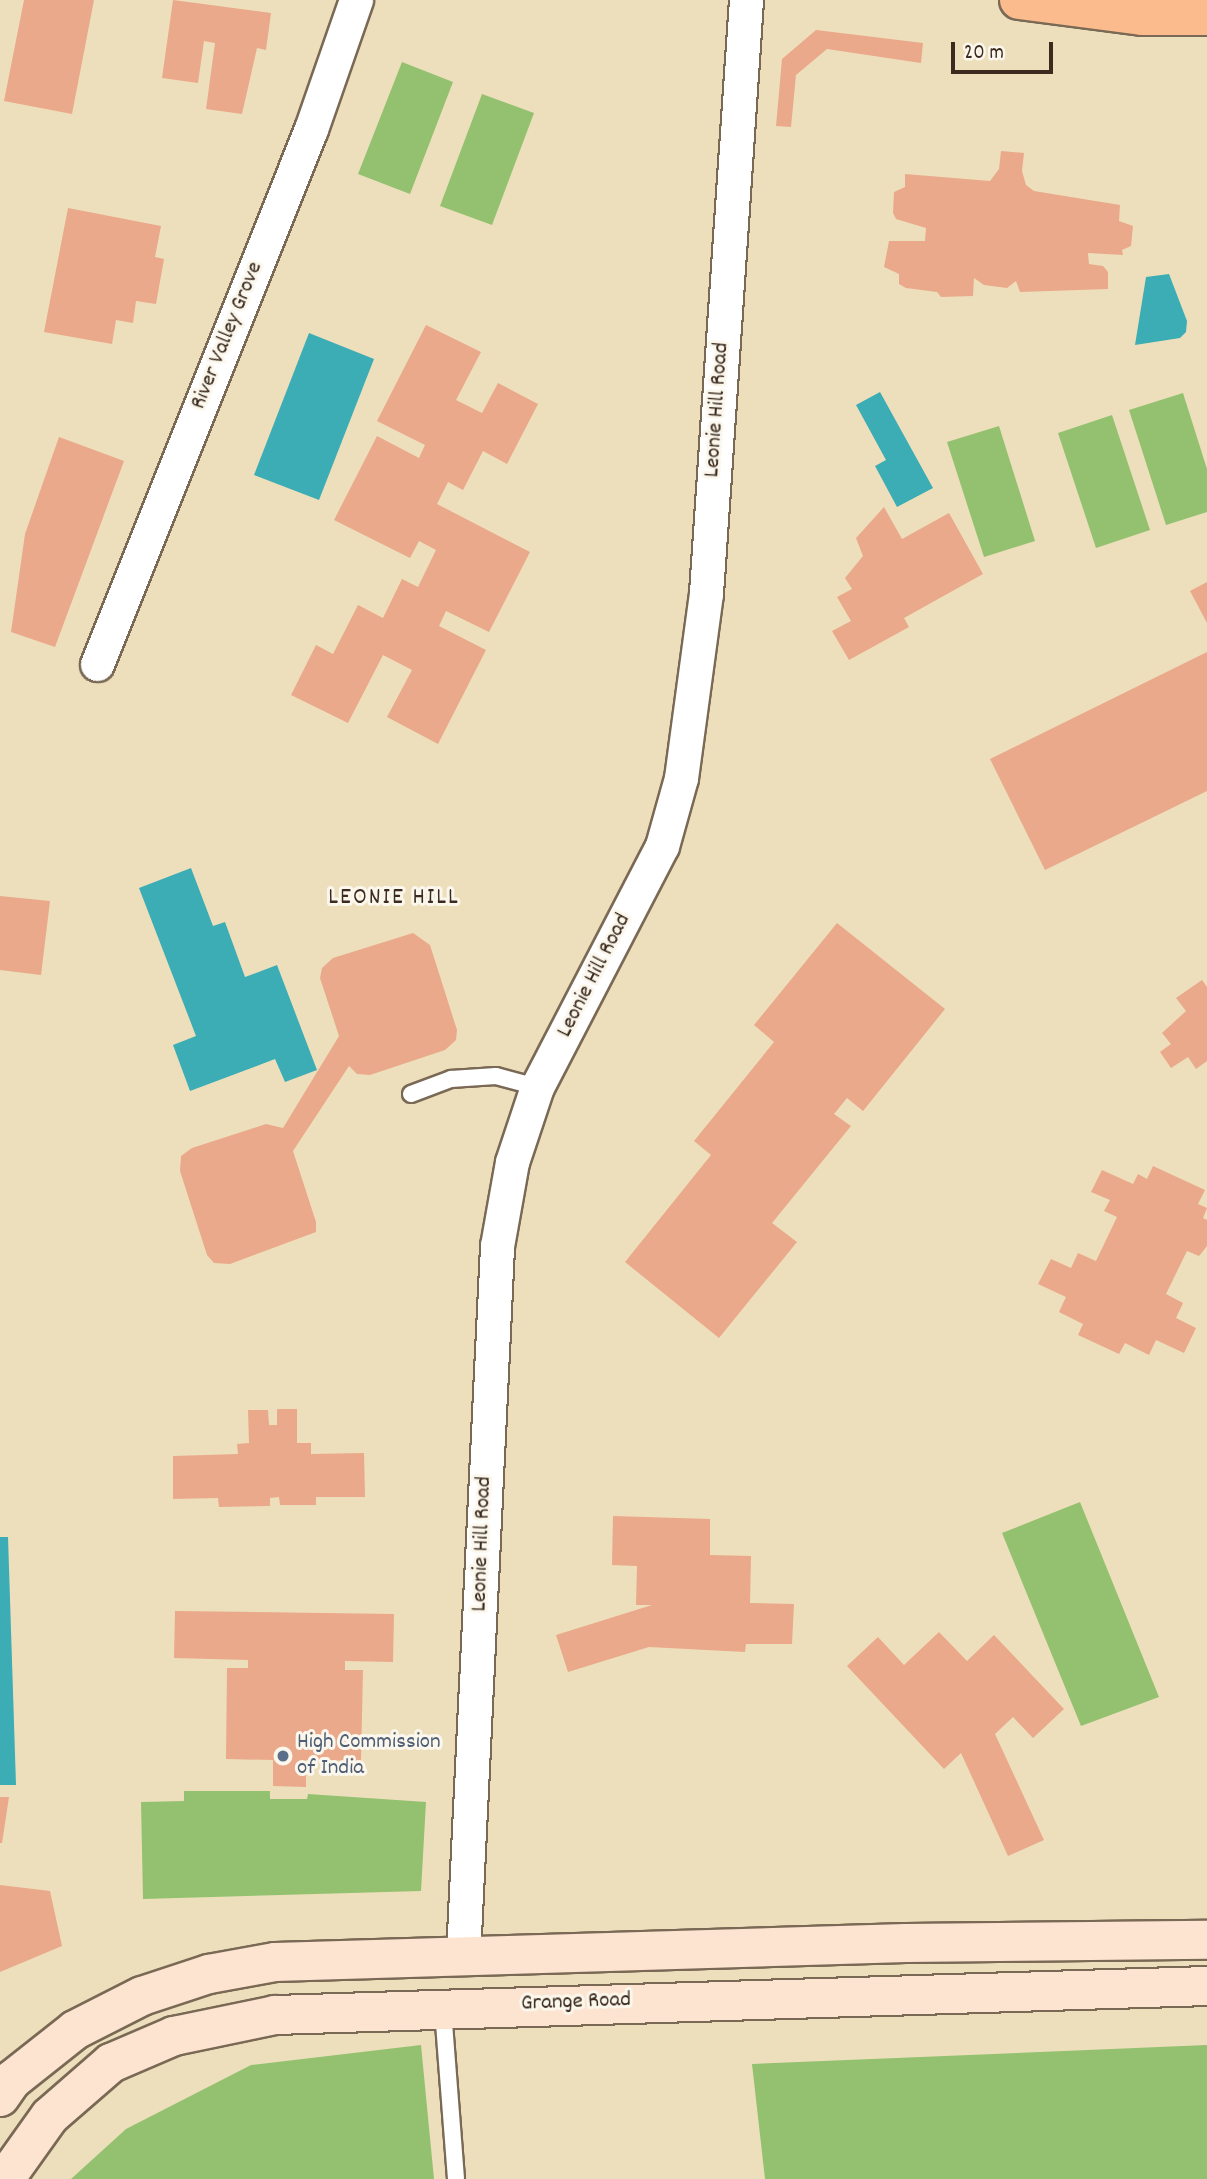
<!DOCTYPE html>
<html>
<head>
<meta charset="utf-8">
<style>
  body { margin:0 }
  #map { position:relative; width:1207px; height:2179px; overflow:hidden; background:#eddfbc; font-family:Dekko,sans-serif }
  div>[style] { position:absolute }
  .green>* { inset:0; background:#94c170 }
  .water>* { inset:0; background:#3cadb4 }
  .building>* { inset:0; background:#eaa98a }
  .roads { filter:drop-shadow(2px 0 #796955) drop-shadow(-2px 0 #796955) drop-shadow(0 2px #796955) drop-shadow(0 -2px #796955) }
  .lane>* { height:16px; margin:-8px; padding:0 8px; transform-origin:8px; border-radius:8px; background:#fff }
  .street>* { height:33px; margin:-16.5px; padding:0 16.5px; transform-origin:16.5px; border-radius:16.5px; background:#fff }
  .secondary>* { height:38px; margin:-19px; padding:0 19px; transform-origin:19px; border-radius:19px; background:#fde4d1 }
  .primary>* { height:38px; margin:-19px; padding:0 19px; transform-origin:19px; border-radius:19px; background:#fbbb8c }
  .dots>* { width:19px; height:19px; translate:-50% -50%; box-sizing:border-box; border:4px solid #fbf7ec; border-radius:50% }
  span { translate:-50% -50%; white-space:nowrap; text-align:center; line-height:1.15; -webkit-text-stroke:6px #fbf7ec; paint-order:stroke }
  .street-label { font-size:23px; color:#3b2a1e }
  .service-label { font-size:23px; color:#4e5e75 }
  .left { translate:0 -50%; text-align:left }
  .neighbourhood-label { font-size:24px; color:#3b2a1e; letter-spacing:2px }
  .scale { position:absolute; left:951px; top:42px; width:102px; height:32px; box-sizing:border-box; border:4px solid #3b2a1e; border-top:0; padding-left:9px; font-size:21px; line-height:24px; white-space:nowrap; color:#3b2a1e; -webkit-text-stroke:5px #fbf7ec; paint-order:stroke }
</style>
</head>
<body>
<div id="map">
  <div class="green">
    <div style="clip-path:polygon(402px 62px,453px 82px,410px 194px,358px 174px)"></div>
    <div style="clip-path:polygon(482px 94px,534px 113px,492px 225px,440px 206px)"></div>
    <div style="clip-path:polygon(1183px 393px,1207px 469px,1207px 512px,1166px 525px,1129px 410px)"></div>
    <div style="clip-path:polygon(1112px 415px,1150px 530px,1096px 548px,1058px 433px)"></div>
    <div style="clip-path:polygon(999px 426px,1035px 541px,984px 557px,947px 442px)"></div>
    <div style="clip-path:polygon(1080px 1502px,1159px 1697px,1081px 1726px,1002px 1533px)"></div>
    <div style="clip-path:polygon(184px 1791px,270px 1791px,270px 1799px,307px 1799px,308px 1794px,426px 1802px,421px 1891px,143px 1899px,141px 1802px,184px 1801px)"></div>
    <div style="clip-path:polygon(421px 2045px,434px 2179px,71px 2179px,126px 2129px,251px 2065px)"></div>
    <div style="clip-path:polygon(1207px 2045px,1207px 2179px,765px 2179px,752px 2064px)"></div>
  </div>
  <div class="water">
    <div style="clip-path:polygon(1169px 274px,1187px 321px,1186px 332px,1180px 338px,1135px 345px,1146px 277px)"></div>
    <div style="clip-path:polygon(309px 333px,374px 359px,319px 500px,254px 475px)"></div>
    <div style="clip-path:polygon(880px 392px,933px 488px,897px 507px,875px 466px,886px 460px,856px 405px)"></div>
    <div style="clip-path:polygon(191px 868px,213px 926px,225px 922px,245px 977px,277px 965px,317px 1070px,285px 1082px,275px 1059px,190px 1091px,173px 1045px,196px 1036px,139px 888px)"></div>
    <div style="clip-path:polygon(0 1537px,8px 1537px,16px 1785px,0 1785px)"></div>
  </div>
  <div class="building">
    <div style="clip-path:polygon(24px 0,94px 0,72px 114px,4px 101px)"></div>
    <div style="clip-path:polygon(173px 0,271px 13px,266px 50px,257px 48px,242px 114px,206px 109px,215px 43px,204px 41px,198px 83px,162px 78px)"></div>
    <div style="clip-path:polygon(816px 30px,923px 43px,921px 63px,827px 49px,796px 75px,791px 127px,776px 126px,782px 59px)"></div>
    <div style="clip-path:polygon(1001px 151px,1024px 153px,1022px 171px,1026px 185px,1034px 191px,1120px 205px,1119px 221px,1133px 226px,1131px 246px,1122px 250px,1123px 255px,1088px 253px,1089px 264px,1103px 266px,1108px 272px,1108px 289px,1020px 292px,1016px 281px,1007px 288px,984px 285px,974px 278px,973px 296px,941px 297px,937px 292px,906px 288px,899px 284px,899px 274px,884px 267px,889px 241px,925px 241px,926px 228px,896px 219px,893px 213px,894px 192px,905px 187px,905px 174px,990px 181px,999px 169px)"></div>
    <div style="clip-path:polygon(68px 208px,161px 226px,155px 257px,164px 259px,156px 304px,136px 301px,133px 323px,116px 320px,112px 344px,44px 332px)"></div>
    <div style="clip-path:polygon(426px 325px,481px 352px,456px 400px,482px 413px,498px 383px,538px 404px,507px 464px,483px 451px,463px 490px,448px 482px,437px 504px,530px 552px,489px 632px,446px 611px,439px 626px,486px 650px,438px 744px,387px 717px,412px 670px,383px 655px,348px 723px,291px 695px,316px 645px,333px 654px,358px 605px,383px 618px,402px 579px,418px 587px,436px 550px,419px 541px,410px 558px,334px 520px,377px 436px,419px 458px,425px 445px,377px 421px)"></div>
    <div style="clip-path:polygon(59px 437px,124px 461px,55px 647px,11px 632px,25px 534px)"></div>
    <div style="clip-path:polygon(884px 507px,902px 539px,949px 513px,983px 574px,904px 618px,909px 627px,849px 660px,832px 631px,851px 621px,837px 597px,852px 589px,845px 578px,863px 556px,856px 538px)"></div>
    <div style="clip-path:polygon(1207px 582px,1207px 623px,1190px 591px)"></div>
    <div style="clip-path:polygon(1207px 652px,1207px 791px,1045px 870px,990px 759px)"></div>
    <div style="clip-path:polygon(0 896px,50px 901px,41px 975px,0 970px)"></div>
    <div style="clip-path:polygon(837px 923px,945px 1009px,863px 1111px,847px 1098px,834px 1114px,851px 1126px,772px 1223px,797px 1242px,719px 1338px,625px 1262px,711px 1155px,694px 1141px,774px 1042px,754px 1025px)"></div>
    <div style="clip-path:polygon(413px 933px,430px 945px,457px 1030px,456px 1040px,445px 1050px,370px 1075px,357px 1074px,349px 1066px,293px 1151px,316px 1222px,316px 1232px,230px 1264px,214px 1263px,207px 1255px,180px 1171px,181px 1156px,192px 1148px,266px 1124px,283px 1128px,339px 1036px,320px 978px,322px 968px,333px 958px)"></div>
    <div style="clip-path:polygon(1202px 980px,1207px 987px,1207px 1061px,1196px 1069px,1188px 1057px,1171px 1068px,1160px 1052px,1171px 1044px,1162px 1033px,1186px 1011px,1176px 998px)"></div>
    <div style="clip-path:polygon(1153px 1166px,1205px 1190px,1198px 1204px,1207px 1208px,1203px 1218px,1207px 1220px,1207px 1246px,1199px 1256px,1187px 1251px,1166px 1294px,1183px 1303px,1176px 1318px,1196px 1328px,1184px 1353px,1156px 1340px,1149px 1355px,1125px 1343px,1119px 1354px,1078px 1335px,1083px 1324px,1059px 1312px,1066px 1297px,1038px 1284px,1051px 1259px,1071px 1268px,1078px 1253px,1096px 1261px,1117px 1217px,1104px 1211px,1110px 1200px,1091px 1192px,1102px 1170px,1133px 1184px,1138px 1174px,1147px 1179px)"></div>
    <div style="clip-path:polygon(277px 1409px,297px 1409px,297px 1443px,311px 1443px,311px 1454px,364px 1453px,365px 1497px,316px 1497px,316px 1505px,280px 1505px,279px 1497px,270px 1498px,270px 1506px,219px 1507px,218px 1498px,173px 1499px,173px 1456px,238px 1454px,237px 1444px,249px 1443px,248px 1410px,268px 1410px,269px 1425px,277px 1425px)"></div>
    <div style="clip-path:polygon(613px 1516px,710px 1519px,710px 1555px,751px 1556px,750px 1603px,794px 1604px,792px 1644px,746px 1644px,745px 1652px,649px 1647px,568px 1672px,556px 1635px,652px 1605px,636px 1605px,637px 1566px,612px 1565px)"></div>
    <div style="clip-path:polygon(175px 1611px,394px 1614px,393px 1662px,345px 1661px,345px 1670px,363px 1670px,361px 1761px,306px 1760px,306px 1787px,273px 1786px,273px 1760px,226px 1759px,227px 1668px,248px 1668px,248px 1660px,174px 1658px)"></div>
    <div style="clip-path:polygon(939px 1632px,967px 1661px,994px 1635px,1064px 1709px,1033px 1738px,1013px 1717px,995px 1734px,1044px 1840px,1008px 1856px,961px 1753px,944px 1769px,847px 1666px,878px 1637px,904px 1665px)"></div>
    <div style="clip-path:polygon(0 1797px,9px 1797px,2px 1843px,0 1843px)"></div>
    <div style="clip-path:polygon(0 1885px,50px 1891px,62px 1946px,0 1972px)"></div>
  </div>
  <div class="roads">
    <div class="lane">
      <div style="left:411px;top:1094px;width:43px;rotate:-20.6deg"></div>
      <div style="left:451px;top:1079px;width:45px;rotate:-3.8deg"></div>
      <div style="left:496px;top:1076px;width:42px;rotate:15deg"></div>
      <div style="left:443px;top:2010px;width:169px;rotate:85.6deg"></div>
    </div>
    <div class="street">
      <div style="left:97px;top:664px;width:576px;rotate:-68.2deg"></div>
      <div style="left:311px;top:129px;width:137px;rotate:-70.8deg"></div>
      <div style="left:463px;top:1955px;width:710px;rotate:-87.25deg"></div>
      <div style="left:497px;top:1246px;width:85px;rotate:-79.9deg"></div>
      <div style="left:512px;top:1162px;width:79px;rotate:-71.6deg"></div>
      <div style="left:537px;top:1087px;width:271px;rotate:-62.6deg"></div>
      <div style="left:662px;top:846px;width:71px;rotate:-74.4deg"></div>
      <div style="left:681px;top:778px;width:187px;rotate:-82.3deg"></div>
      <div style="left:706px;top:593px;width:594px;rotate:-86.14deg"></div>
    </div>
    <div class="secondary">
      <div style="left:0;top:2097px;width:21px;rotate:-55deg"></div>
      <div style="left:12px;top:2080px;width:80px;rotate:-38.4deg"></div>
      <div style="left:75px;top:2030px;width:75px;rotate:-26.9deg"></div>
      <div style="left:142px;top:1996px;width:71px;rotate:-18.2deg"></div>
      <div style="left:209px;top:1974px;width:67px;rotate:-10.3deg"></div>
      <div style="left:275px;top:1962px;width:631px;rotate:-1.72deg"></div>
      <div style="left:906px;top:1943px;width:301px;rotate:-0.6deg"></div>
      <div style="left:5px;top:2179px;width:77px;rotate:-54.5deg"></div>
      <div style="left:50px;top:2116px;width:81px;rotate:-41deg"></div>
      <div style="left:111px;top:2063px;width:69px;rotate:-23.2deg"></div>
      <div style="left:174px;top:2036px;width:103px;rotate:-11.7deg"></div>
      <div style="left:275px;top:2015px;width:932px;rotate:-1.78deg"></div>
    </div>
    <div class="primary">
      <div style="left:1019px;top:0;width:124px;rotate:7.4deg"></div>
      <div style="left:1142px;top:16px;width:65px"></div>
    </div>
  </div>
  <div class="dots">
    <div style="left:283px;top:1756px;background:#5c6f8a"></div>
  </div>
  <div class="street-label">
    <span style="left:228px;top:336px;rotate:-68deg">River Valley Grove</span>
    <span style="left:718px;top:410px;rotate:-86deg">Leonie Hill Road</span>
    <span style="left:595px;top:976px;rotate:-63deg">Leonie Hill Road</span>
    <span style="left:483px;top:1544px;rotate:-88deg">Leonie Hill Road</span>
    <span style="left:576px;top:2003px;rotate:-2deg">Grange Road</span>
  </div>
  <div class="service-label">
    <span class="left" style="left:297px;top:1756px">High Commission<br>of India</span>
  </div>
  <div class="neighbourhood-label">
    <span style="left:394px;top:899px">LEONIE HILL</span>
  </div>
  <div class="scale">20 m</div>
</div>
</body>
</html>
